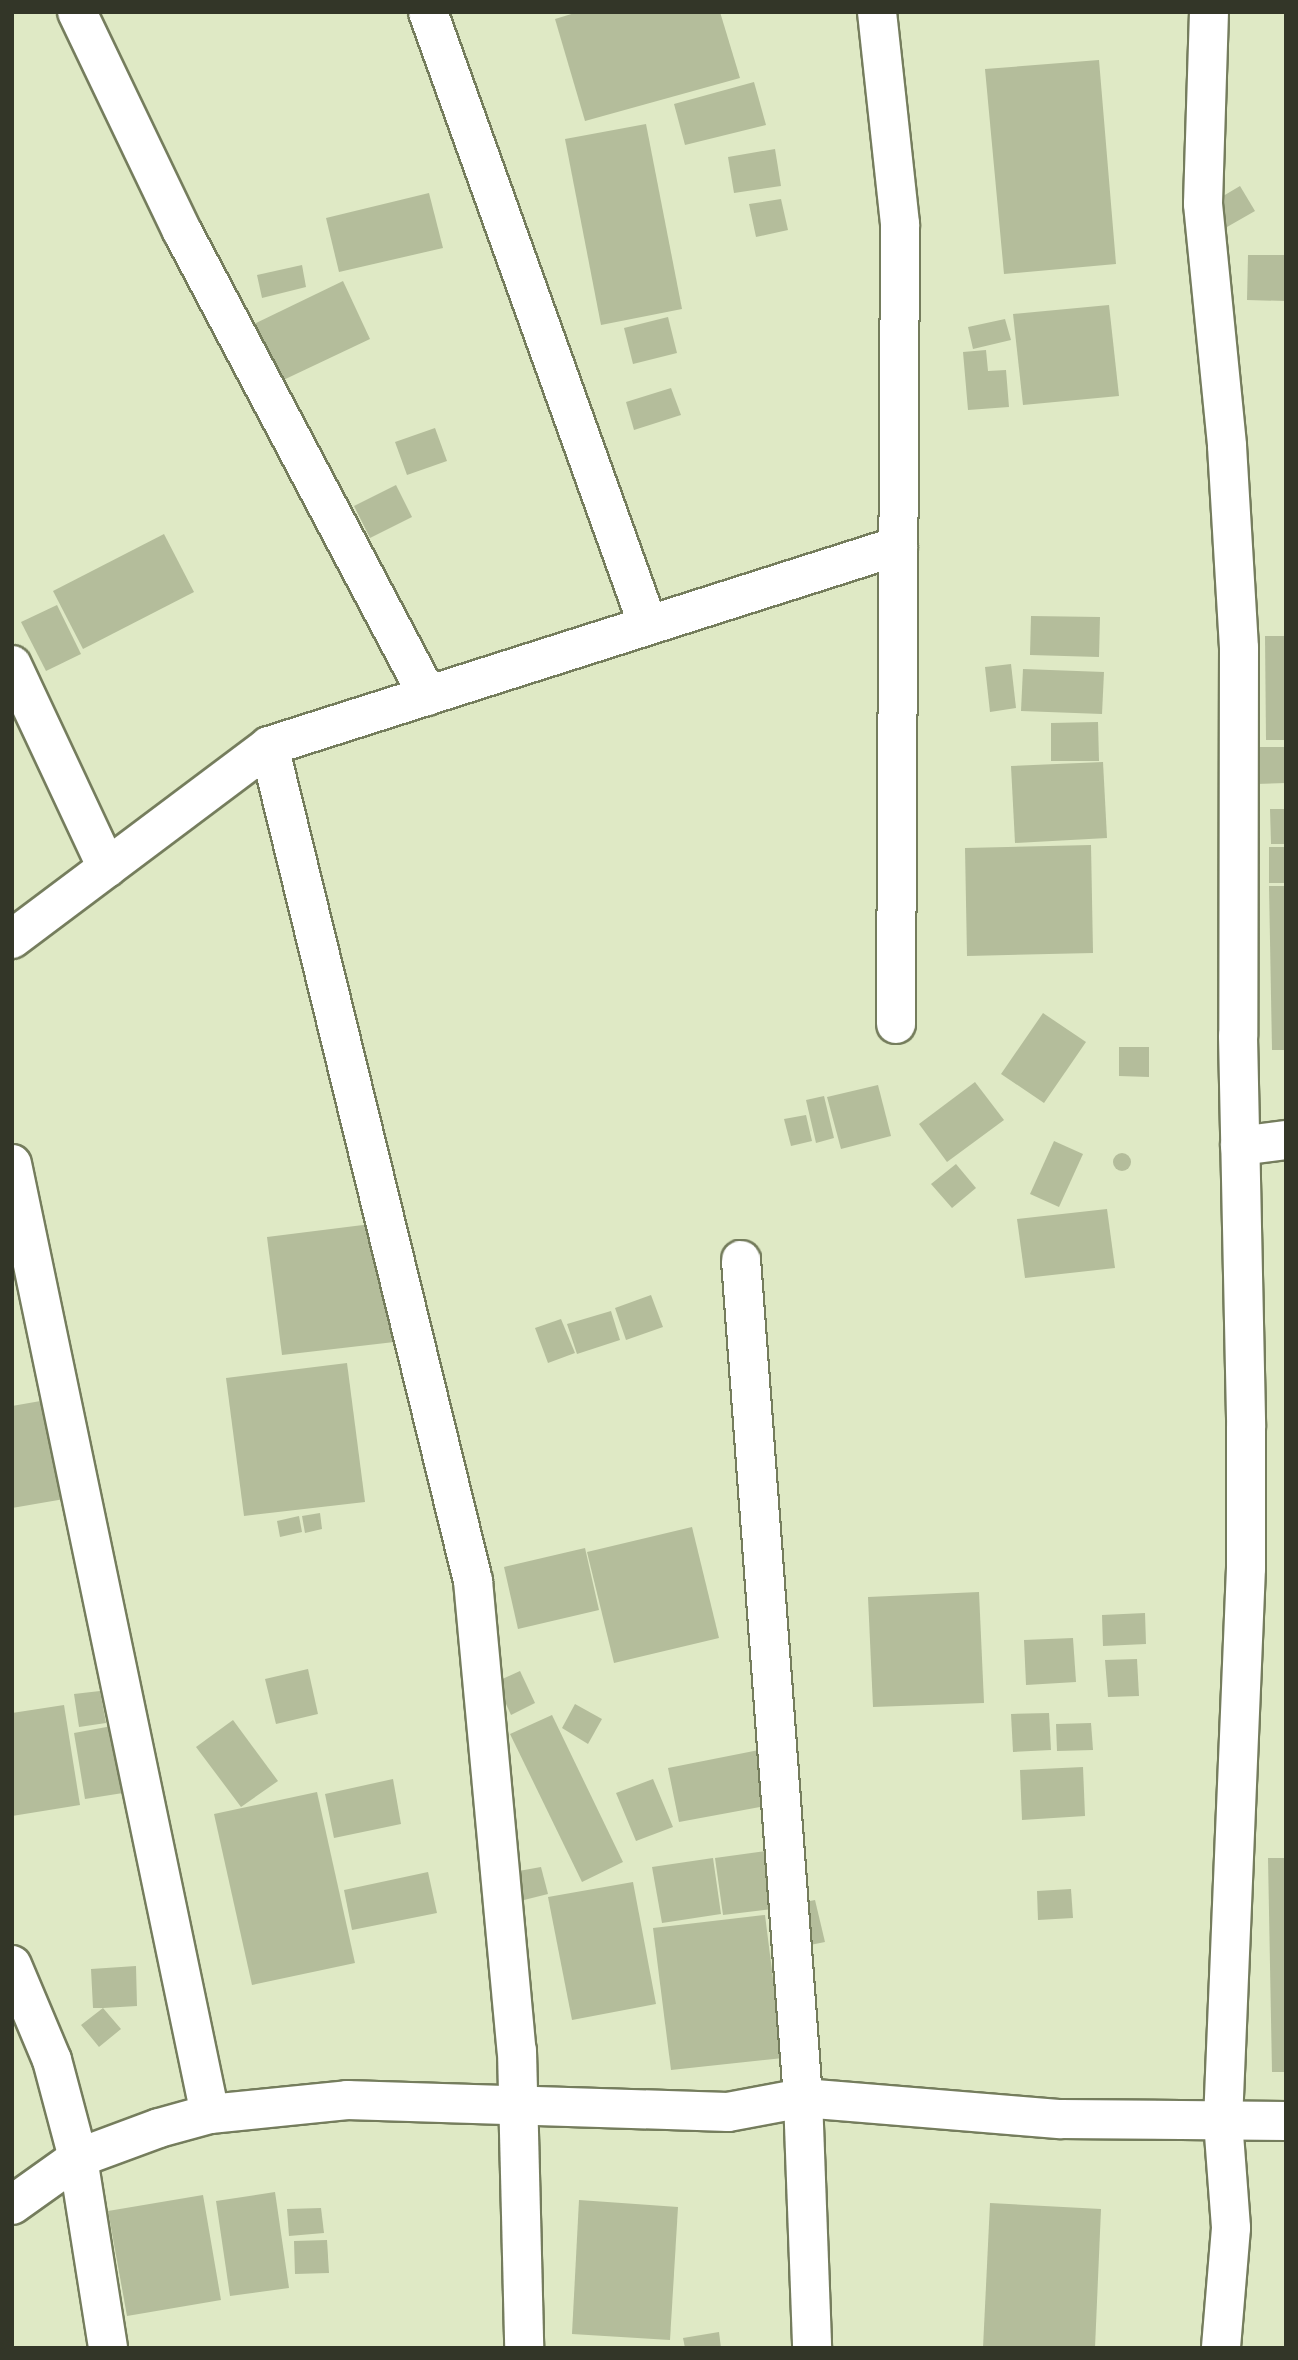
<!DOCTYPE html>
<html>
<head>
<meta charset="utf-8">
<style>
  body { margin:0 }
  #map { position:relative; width:1298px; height:2360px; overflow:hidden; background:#dfe9c5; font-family:Cabin,sans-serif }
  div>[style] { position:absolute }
  .building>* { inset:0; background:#b4bd9b }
  .round { border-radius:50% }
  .roads { filter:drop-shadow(2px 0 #757d5d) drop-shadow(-2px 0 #757d5d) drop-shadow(0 2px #757d5d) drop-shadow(0 -2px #757d5d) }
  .minor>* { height:38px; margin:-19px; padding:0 19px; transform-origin:19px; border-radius:19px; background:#fff }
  span { translate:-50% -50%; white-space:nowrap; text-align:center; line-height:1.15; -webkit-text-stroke:5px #edf6d2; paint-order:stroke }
  .frame { position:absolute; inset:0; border:14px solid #333628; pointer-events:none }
</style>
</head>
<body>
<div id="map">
  <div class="building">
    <div style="clip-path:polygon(578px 12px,720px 12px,740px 78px,585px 121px,555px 19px)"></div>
    <div style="clip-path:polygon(1099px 60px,1116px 264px,1004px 274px,985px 69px)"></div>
    <div style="clip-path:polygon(754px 82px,766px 125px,685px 145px,674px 104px)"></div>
    <div style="clip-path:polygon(646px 124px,682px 309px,601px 325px,565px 139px)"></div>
    <div style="clip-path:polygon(775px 149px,781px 186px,734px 193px,728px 157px)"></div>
    <div style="clip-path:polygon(1240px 186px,1255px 211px,1227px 227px,1213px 202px)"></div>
    <div style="clip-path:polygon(429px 193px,443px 248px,339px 272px,326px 218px)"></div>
    <div style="clip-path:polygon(781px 199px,788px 230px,756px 237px,749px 204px)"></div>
    <div style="clip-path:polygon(1248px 255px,1285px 255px,1286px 301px,1247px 300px)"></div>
    <div style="clip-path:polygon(302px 265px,306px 287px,262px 298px,257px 275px)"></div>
    <div style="clip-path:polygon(343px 281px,370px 339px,277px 383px,250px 326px)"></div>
    <div style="clip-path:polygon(1109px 305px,1119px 396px,1023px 405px,1013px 314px)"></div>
    <div style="clip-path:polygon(668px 317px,677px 353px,633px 364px,624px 328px)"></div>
    <div style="clip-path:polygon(1005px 319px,1011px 340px,973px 349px,968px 327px)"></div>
    <div style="clip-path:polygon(986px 350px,988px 371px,1006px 370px,1009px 407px,968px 410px,963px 352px)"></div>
    <div style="clip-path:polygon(671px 388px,681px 415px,634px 430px,626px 402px)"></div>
    <div style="clip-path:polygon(435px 428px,447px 461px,407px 475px,395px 442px)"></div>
    <div style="clip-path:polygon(396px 485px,412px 517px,370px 538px,354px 506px)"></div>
    <div style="clip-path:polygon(164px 534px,194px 592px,83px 649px,53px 591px)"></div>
    <div style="clip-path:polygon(57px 605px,81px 654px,46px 671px,21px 622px)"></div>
    <div style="clip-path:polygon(1031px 616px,1100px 617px,1099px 657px,1030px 655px)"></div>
    <div style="clip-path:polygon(1265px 636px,1286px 636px,1286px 740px,1266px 740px)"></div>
    <div style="clip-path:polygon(1011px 664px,1016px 708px,990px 712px,985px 667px)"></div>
    <div style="clip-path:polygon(1023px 669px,1104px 672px,1102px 714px,1021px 711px)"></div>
    <div style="clip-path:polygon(1098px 722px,1099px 761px,1051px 761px,1051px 723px)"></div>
    <div style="clip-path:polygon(1254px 747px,1286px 747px,1286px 783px,1256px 784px)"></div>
    <div style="clip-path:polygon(1103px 762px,1107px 838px,1015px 843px,1011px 766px)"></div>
    <div style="clip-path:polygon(1270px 809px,1286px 809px,1286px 844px,1271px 844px)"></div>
    <div style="clip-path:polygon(1091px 845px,1093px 953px,967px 956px,965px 848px)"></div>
    <div style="clip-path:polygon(1269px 847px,1286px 847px,1286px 883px,1269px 883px)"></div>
    <div style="clip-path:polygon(1269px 886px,1286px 886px,1286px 1050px,1272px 1050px)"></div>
    <div style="clip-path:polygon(1043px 1013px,1086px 1042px,1044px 1103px,1001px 1074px)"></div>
    <div style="clip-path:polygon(1119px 1047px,1149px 1047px,1149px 1077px,1119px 1076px)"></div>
    <div style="clip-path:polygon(975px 1082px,1004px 1120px,947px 1162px,919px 1124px)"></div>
    <div style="clip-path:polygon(878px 1085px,891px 1136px,841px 1149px,827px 1097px)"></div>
    <div style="clip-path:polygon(824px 1096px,834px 1138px,816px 1143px,806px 1100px)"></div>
    <div style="clip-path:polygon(806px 1115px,812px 1141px,791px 1146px,784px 1119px)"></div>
    <div style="clip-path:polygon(1054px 1141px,1083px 1154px,1059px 1207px,1030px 1194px)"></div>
    <div class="round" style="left:1113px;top:1153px;width:18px;height:18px"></div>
    <div style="clip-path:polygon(956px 1164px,976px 1188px,952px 1208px,931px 1184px)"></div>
    <div style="clip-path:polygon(1107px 1209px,1115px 1268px,1025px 1278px,1017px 1219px)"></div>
    <div style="clip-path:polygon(387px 1222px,403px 1341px,282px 1355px,267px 1237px)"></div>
    <div style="clip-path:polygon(651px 1295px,663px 1327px,626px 1340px,615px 1308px)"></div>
    <div style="clip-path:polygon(611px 1311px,620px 1340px,577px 1354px,567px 1324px)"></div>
    <div style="clip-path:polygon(561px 1319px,575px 1353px,548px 1363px,535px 1328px)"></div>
    <div style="clip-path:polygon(347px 1363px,365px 1502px,244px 1516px,226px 1378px)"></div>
    <div style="clip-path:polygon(52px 1399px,70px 1498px,12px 1508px,12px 1406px)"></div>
    <div style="clip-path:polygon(320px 1513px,322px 1529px,305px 1533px,302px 1516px)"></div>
    <div style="clip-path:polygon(299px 1516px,302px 1532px,280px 1537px,277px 1521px)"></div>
    <div style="clip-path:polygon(692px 1527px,719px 1638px,614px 1663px,587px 1552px)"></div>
    <div style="clip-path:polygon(585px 1548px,599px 1610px,518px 1629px,504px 1567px)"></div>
    <div style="clip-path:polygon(979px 1592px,984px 1703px,873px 1707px,868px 1597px)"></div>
    <div style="clip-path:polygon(1145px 1613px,1146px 1644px,1103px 1646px,1102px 1615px)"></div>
    <div style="clip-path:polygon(1073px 1638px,1076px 1682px,1026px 1685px,1024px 1640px)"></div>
    <div style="clip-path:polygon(1137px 1659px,1139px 1696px,1108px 1697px,1105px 1660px)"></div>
    <div style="clip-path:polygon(308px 1669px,318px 1714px,276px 1724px,265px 1679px)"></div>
    <div style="clip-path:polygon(520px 1671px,535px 1703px,511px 1715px,496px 1682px)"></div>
    <div style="clip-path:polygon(100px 1691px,106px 1723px,79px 1727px,74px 1694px)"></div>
    <div style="clip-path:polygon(575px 1704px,602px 1719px,588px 1744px,562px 1728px)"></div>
    <div style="clip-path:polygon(64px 1705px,80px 1805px,12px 1816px,12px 1713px)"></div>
    <div style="clip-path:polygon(1049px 1713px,1051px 1750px,1013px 1752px,1011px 1714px)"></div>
    <div style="clip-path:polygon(552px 1715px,623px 1862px,582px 1882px,510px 1734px)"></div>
    <div style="clip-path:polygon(233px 1720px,278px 1781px,241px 1807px,196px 1747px)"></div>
    <div style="clip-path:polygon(1091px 1723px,1093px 1750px,1057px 1751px,1056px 1724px)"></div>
    <div style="clip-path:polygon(112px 1726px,123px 1793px,85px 1799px,74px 1733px)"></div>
    <div style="clip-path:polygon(764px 1749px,776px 1804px,679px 1822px,668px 1768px)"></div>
    <div style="clip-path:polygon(1083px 1767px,1085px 1816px,1022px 1820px,1020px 1770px)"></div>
    <div style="clip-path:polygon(393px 1779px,401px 1824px,334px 1838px,325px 1794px)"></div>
    <div style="clip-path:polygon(653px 1779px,673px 1827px,636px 1841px,616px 1793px)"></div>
    <div style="clip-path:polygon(317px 1792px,355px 1963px,252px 1985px,214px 1814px)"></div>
    <div style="clip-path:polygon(765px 1851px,772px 1909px,723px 1915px,715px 1858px)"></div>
    <div style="clip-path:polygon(713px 1858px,721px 1914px,662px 1923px,652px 1867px)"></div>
    <div style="clip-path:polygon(1268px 1858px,1286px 1858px,1286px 2072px,1272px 2072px)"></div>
    <div style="clip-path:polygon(541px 1867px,548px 1894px,520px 1901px,513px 1872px)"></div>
    <div style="clip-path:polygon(428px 1872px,437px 1913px,352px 1930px,344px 1890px)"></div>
    <div style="clip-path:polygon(633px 1882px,656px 2004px,572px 2020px,548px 1897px)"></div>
    <div style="clip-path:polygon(1071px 1889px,1073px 1918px,1038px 1920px,1037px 1891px)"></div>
    <div style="clip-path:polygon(815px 1900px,825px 1942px,805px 1946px,795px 1904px)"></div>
    <div style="clip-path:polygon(765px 1915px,783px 2058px,671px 2070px,653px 1928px)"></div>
    <div style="clip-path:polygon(136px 1966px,137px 2006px,103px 2008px,121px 2029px,99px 2047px,81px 2025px,103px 2008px,93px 2008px,91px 1969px)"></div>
    <div style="clip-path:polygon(275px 2192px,289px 2288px,230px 2296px,216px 2201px)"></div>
    <div style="clip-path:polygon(203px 2195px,221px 2300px,127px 2316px,108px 2211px)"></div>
    <div style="clip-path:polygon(579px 2200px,678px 2207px,670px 2340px,572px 2334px)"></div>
    <div style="clip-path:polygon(990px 2203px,1101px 2209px,1095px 2348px,983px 2348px)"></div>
    <div style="clip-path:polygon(321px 2208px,324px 2233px,289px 2236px,287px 2209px)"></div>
    <div style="clip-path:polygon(327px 2240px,329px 2273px,295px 2274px,294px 2241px)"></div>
    <div style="clip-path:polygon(719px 2332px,721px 2348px,685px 2348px,683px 2338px)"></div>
  </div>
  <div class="roads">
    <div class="minor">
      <div style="left:77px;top:12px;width:243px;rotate:64.4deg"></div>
      <div style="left:182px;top:231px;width:526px;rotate:62.12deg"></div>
      <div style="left:428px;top:12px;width:651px;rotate:70.26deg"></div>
      <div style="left:877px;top:12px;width:213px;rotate:83.8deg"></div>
      <div style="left:900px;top:224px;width:800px;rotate:90.29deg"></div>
      <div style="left:1209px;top:12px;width:192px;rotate:91.8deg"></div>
      <div style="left:1203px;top:204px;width:243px;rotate:84.3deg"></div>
      <div style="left:1227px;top:446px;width:202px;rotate:86.6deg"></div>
      <div style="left:1239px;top:648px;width:388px;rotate:90.1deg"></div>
      <div style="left:1238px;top:1036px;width:391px;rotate:88.8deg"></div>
      <div style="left:1246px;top:1427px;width:141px;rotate:90deg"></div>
      <div style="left:1246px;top:1568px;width:553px;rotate:92.38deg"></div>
      <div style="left:1223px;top:2121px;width:107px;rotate:85.7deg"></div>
      <div style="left:1231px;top:2228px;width:120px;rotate:94.8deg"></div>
      <div style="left:12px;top:665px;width:224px;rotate:64.9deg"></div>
      <div style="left:269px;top:746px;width:860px;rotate:76.27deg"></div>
      <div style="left:473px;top:1581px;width:472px;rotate:84.7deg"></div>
      <div style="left:517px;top:2051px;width:297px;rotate:88.6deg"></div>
      <div style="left:12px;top:939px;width:321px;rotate:-36.9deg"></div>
      <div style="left:269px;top:746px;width:660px;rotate:-17.64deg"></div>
      <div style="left:1240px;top:1146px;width:46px;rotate:-7.4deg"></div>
      <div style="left:12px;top:1164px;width:970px;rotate:78.23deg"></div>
      <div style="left:741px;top:1260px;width:840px;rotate:85.77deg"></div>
      <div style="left:803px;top:2098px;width:250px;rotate:87.9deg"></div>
      <div style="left:12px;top:1965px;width:103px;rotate:67.2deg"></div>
      <div style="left:52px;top:2060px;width:101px;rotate:75.1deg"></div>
      <div style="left:78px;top:2158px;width:192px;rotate:81deg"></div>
      <div style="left:12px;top:2205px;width:81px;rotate:-35.5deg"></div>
      <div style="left:78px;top:2158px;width:86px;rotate:-20.3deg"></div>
      <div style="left:159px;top:2128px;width:53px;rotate:-15.4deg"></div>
      <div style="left:210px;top:2114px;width:138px;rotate:-5.8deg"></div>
      <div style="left:347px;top:2100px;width:381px;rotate:1.8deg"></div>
      <div style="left:728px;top:2112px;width:76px;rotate:-10.6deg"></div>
      <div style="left:803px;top:2098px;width:259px;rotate:4.7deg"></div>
      <div style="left:1061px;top:2119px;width:225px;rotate:0.5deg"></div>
    </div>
  </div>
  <div class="frame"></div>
</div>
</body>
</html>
